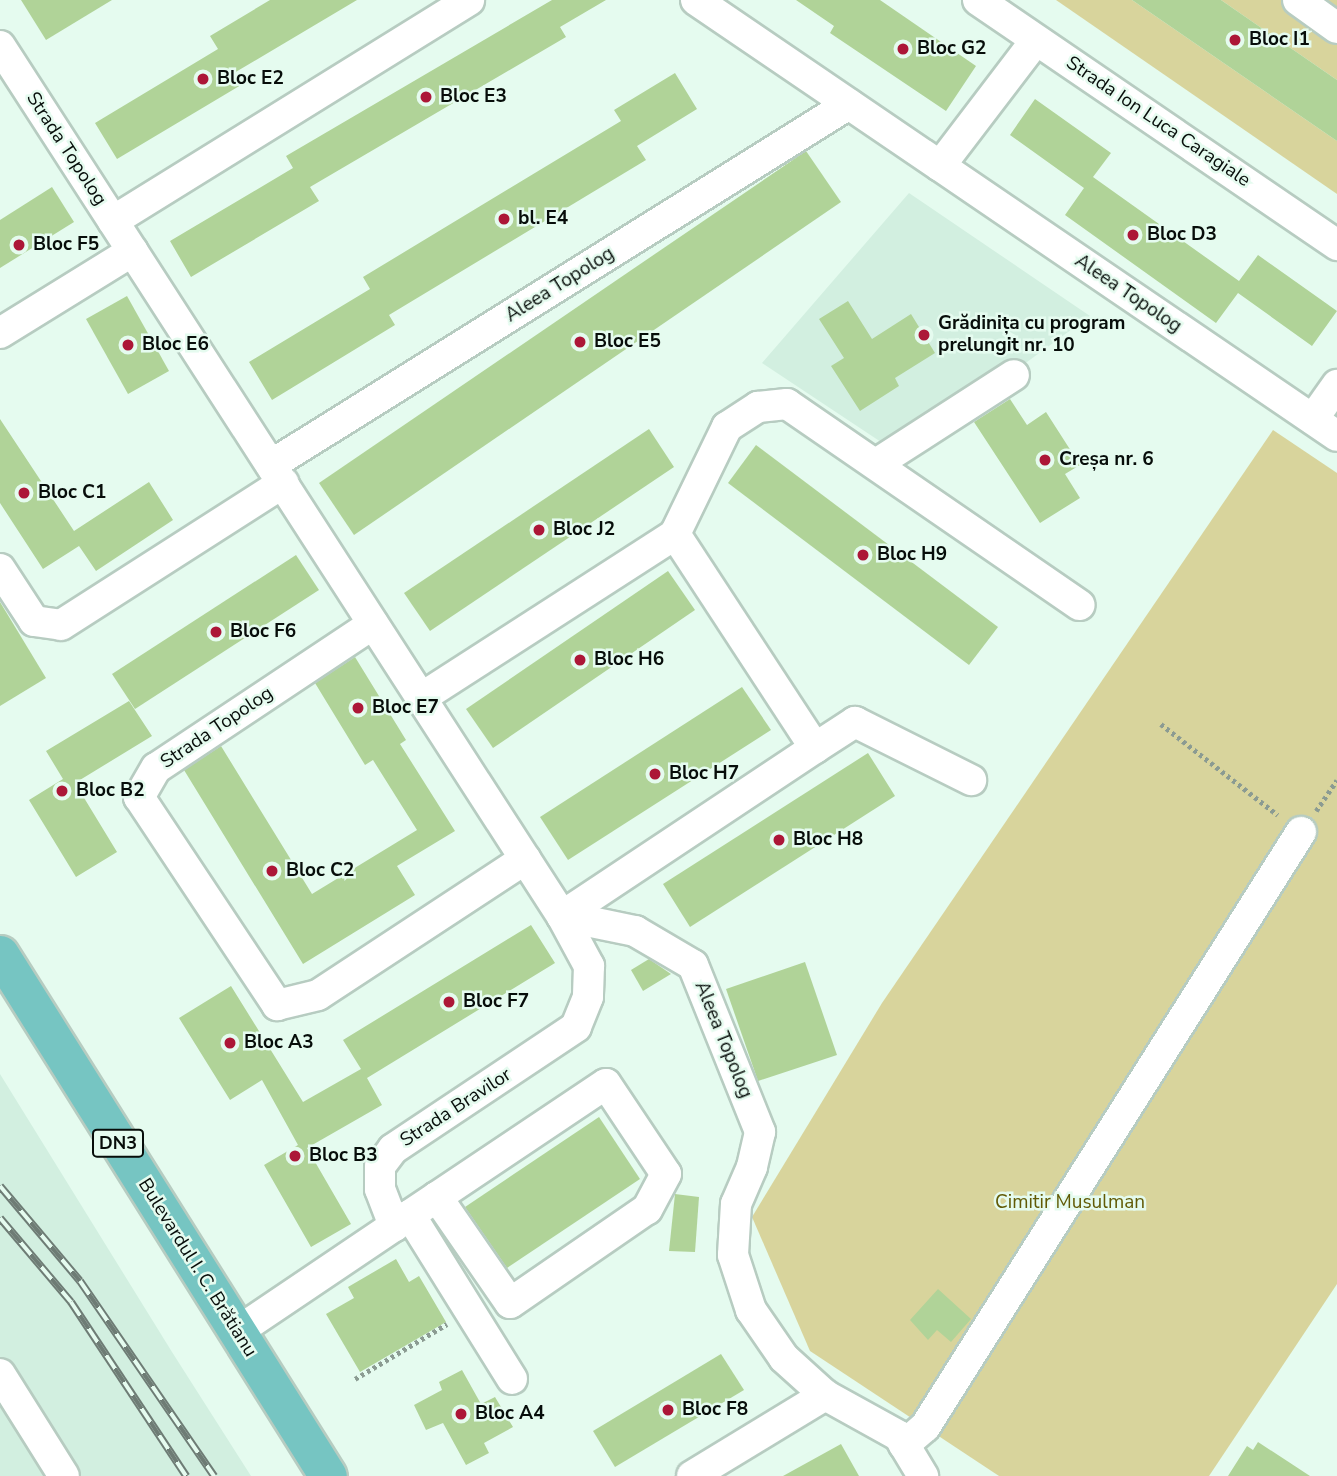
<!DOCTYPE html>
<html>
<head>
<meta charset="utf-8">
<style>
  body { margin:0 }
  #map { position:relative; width:1337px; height:1476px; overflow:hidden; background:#e5fbef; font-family:"Nunito Sans",sans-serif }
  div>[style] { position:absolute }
  .built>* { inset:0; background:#d2efe0 }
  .green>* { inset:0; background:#d8d49c }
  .building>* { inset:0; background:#b0d398 }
  .path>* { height:4.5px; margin-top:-2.25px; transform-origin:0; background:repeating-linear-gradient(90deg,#8b9b92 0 3.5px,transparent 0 7px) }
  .roads { filter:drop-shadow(2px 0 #b7ccc1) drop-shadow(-2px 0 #b7ccc1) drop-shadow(0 2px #b7ccc1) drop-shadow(0 -2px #b7ccc1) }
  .minor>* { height:30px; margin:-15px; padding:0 15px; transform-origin:15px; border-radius:15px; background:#fff }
  .major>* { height:37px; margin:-18.5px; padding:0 18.5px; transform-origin:18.5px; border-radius:18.5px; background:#76c5c2 }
  .rail>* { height:8px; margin-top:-4px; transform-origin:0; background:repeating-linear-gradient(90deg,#e5fbef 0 16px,#6e7c75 0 32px); box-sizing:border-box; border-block:2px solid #6e7c75 }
  .dots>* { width:19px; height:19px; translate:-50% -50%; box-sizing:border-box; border:4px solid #e5fbef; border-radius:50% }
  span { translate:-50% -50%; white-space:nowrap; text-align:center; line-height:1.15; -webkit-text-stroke:5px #e5fbef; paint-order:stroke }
  .shield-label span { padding:2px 5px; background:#e5fbef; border:2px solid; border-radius:5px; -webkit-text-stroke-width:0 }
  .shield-label { font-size:18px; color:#070d0a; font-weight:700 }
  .poi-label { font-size:19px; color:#070d0a; font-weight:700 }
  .left { translate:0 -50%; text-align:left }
  .street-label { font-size:19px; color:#070d0a }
  .park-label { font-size:19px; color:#615a05 }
</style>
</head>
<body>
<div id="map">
  <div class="built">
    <div style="clip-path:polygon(909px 193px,1090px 316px,1027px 362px,1010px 362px,884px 444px,762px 363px)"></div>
    <div style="clip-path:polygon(0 1074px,172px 1352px,251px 1476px,0 1476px)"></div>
  </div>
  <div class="green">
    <div style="clip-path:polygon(1056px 0,1132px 0,1337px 141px,1337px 194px)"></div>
    <div style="clip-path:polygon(1221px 0,1337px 0,1337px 80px)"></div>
    <div style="clip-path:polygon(1273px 430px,1337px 473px,1337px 1284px,1209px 1476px,999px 1476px,810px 1351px,752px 1217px,882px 1003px)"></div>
  </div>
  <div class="building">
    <div style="clip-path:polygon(21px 0,112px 0,46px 40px)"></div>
    <div style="clip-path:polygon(270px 0,357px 0,234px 73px,241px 85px,117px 159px,95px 123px,218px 49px,210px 36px)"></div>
    <div style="clip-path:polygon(552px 0,606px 0,560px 27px,566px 37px,310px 187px,319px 201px,191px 277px,170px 241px,293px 168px,286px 156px)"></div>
    <div style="clip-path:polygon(796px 0,880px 0,976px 66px,946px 111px,830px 33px,834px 26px)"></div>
    <div style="clip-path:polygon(1132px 0,1221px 0,1337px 80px,1337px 141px)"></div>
    <div style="clip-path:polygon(675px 73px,697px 109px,637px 146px,646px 160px,389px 315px,395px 325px,272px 400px,249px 362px,370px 289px,363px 277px,621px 121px,614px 110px)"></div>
    <div style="clip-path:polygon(1035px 99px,1111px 153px,1093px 177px,1239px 281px,1258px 255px,1337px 311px,1312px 346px,1238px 293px,1216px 323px,1065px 215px,1084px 188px,1010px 135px)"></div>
    <div style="clip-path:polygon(806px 151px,841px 202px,354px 535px,319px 483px)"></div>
    <div style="clip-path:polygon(52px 187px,74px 222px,0 268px,0 220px)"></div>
    <div style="clip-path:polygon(127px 296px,169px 371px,128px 394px,86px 319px)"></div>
    <div style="clip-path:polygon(848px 301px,872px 339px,911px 314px,935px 353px,895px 378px,899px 386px,860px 411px,831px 366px,844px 358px,819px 319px)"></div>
    <div style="clip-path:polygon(1010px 399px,1027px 425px,1046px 412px,1080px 465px,1065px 474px,1080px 498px,1040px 523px,974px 422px)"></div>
    <div style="clip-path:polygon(0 419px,74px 531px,149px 482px,173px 520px,96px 571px,79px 546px,43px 569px,0 503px)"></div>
    <div style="clip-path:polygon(649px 429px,674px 467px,430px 631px,404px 593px)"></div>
    <div style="clip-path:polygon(756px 445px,998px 627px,969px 665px,728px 483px)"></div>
    <div style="clip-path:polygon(296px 555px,319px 590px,135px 709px,112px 674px)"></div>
    <div style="clip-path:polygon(668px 571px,695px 610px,493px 748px,466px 709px)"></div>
    <div style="clip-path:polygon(0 602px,46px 678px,0 706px)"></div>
    <div style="clip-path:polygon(355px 657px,406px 740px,400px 744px,455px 831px,397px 866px,415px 895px,303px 964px,184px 770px,221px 746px,312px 894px,417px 830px,373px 760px,365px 765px,315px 683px)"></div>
    <div style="clip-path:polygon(742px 687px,771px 730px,568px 860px,540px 817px)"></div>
    <div style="clip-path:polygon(129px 701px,152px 736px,75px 783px,117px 852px,76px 877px,29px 800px,63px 779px,46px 751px)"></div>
    <div style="clip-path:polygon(868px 753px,895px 796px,690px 927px,663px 884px)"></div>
    <div style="clip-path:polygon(531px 925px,555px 963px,367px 1078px,382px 1105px,307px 1148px,351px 1224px,311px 1247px,264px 1165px,298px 1145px,262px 1080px,230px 1100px,179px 1018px,231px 986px,303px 1102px,361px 1069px,343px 1040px)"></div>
    <div style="clip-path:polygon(649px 959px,671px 974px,643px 991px,631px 970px)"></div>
    <div style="clip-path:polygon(805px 962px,837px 1055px,758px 1081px,726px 989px)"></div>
    <div style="clip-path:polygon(599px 1117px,640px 1179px,507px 1268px,465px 1207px)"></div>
    <div style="clip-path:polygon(675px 1194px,699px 1197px,695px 1252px,669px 1251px)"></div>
    <div style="clip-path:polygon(396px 1259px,409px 1282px,419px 1276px,446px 1322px,360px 1372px,326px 1314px,354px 1298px,348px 1287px)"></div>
    <div style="clip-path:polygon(938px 1289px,971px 1319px,951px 1342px,937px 1330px,928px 1340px,910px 1320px)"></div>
    <div style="clip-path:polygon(721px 1354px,744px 1390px,615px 1467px,593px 1431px)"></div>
    <div style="clip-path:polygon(462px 1370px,481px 1404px,495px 1397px,513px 1427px,484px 1443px,489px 1453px,466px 1465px,443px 1423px,426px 1430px,414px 1405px,442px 1390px,439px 1382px)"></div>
    <div style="clip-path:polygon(1258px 1442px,1310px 1476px,1228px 1476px,1247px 1446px,1253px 1450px)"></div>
    <div style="clip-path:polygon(841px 1444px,859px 1476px,783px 1476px)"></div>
  </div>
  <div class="path">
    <div style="left:1161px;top:724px;width:148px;rotate:37.9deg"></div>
    <div style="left:1316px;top:811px;width:37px;rotate:-56deg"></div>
    <div style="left:355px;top:1379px;width:107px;rotate:-30.9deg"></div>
  </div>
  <div class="roads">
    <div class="minor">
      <div style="left:696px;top:0;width:775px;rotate:34.22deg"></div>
      <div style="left:978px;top:0;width:435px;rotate:34.3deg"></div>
      <div style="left:1298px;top:0;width:48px;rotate:35.7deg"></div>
      <div style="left:0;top:46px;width:1036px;rotate:57.14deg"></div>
      <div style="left:562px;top:916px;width:57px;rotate:61.6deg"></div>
      <div style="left:589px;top:966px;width:31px;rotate:92deg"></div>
      <div style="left:588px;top:997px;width:32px;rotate:112deg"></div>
      <div style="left:576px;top:1027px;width:220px;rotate:146.3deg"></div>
      <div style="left:393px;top:1149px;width:21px;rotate:127deg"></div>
      <div style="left:380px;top:1166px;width:23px;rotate:90deg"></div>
      <div style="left:380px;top:1189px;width:40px;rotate:69deg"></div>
      <div style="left:394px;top:1226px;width:189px;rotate:146deg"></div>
      <div style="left:940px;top:166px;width:158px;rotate:-52.7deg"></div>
      <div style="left:113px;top:221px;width:419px;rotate:-31.8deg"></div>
      <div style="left:0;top:333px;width:156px;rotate:-31.7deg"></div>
      <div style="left:1313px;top:419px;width:42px;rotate:-54.8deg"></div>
      <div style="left:876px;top:464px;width:164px;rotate:-32.8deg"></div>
      <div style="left:271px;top:465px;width:681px;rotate:-31.99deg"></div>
      <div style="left:0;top:569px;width:62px;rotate:56.8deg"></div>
      <div style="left:34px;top:621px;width:27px;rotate:8deg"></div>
      <div style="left:61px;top:625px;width:264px;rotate:-32.6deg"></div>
      <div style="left:373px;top:624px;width:260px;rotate:146.4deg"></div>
      <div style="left:156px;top:768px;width:34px;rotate:120deg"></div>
      <div style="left:139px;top:797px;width:250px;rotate:56.4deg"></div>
      <div style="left:277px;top:1005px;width:42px;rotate:-13.7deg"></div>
      <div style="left:318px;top:995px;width:248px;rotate:-33.3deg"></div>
      <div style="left:421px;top:698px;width:302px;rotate:-32.8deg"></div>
      <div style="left:675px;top:534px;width:119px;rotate:-64.1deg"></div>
      <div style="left:727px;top:427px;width:37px;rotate:-33deg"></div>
      <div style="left:758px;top:407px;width:29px;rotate:-6deg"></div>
      <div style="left:787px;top:404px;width:355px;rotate:34.5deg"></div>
      <div style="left:815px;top:748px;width:48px;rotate:-33deg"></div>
      <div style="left:855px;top:722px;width:130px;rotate:26.6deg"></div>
      <div style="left:562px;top:916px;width:75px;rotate:11.6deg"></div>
      <div style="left:635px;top:931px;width:67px;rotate:30.4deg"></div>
      <div style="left:693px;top:965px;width:180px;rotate:68.1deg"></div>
      <div style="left:760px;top:1132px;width:36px;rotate:103deg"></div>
      <div style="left:752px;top:1167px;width:40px;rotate:113.4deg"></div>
      <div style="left:736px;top:1204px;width:51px;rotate:93.4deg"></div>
      <div style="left:733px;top:1255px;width:58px;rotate:71.9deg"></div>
      <div style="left:751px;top:1310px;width:58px;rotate:55.5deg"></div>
      <div style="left:784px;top:1358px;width:55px;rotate:42.1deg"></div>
      <div style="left:825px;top:1395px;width:85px;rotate:29deg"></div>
      <div style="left:899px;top:1436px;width:47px;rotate:59deg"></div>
      <div style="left:562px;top:916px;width:304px;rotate:-33.6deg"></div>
      <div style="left:815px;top:748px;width:256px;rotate:-123.2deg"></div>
      <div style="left:410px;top:1215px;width:32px;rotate:-34deg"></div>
      <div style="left:437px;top:1197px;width:203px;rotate:-33.8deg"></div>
      <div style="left:606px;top:1084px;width:108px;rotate:56.3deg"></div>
      <div style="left:666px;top:1174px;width:40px;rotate:118deg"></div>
      <div style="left:647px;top:1209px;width:166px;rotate:145.5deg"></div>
      <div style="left:510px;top:1303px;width:129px;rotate:-124.6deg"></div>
      <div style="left:394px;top:1226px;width:19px;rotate:-35deg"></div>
      <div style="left:410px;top:1215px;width:193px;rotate:58.1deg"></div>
      <div style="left:0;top:1374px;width:120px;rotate:57.9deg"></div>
      <div style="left:904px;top:1445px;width:28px;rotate:-41deg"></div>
      <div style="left:925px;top:1427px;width:704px;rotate:-57.71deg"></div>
      <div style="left:692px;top:1476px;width:156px;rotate:-31.3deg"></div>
    </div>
    <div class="major">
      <div style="left:0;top:954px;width:616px;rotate:57.86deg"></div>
    </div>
  </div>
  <div class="rail">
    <div style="left:0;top:1186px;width:124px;rotate:49.9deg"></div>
    <div style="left:80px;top:1281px;width:237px;rotate:55.5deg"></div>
    <div style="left:0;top:1218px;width:110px;rotate:49.8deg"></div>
    <div style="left:71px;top:1302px;width:209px;rotate:56.5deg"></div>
  </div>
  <div class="dots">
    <div style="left:1235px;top:40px;background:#ac1737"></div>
    <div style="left:903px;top:49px;background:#ac1737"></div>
    <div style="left:203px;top:79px;background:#ac1737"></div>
    <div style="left:426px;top:97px;background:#ac1737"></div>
    <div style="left:504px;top:219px;background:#ac1737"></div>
    <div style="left:1133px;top:235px;background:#ac1737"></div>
    <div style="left:19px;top:245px;background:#ac1737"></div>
    <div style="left:924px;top:335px;background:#ac1737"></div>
    <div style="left:580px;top:342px;background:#ac1737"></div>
    <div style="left:128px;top:345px;background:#ac1737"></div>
    <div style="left:1045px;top:460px;background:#ac1737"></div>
    <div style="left:24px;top:493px;background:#ac1737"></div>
    <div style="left:539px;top:530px;background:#ac1737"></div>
    <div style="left:863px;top:555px;background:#ac1737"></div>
    <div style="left:216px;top:632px;background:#ac1737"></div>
    <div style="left:580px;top:660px;background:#ac1737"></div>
    <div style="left:358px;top:708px;background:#ac1737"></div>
    <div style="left:655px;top:774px;background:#ac1737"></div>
    <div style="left:62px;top:791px;background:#ac1737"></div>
    <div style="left:779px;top:840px;background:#ac1737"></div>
    <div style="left:272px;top:871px;background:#ac1737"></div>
    <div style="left:449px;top:1002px;background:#ac1737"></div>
    <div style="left:230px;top:1043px;background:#ac1737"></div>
    <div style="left:295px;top:1156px;background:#ac1737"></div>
    <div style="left:668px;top:1410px;background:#ac1737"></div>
    <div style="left:461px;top:1414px;background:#ac1737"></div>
  </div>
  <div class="shield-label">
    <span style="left:118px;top:1143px">DN3</span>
  </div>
  <div class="poi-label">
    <span class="left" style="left:1249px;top:40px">Bloc I1</span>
    <span class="left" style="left:917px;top:49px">Bloc G2</span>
    <span class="left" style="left:217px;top:79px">Bloc E2</span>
    <span class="left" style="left:440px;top:97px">Bloc E3</span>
    <span class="left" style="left:518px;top:219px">bl. E4</span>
    <span class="left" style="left:1147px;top:235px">Bloc D3</span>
    <span class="left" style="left:33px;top:245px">Bloc F5</span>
    <span class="left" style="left:938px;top:335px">Grădinița cu program<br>prelungit nr. 10</span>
    <span class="left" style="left:594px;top:342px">Bloc E5</span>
    <span class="left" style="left:142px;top:345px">Bloc E6</span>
    <span class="left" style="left:1059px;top:460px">Creșa nr. 6</span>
    <span class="left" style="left:38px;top:493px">Bloc C1</span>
    <span class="left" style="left:553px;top:530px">Bloc J2</span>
    <span class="left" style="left:877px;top:555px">Bloc H9</span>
    <span class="left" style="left:230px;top:632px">Bloc F6</span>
    <span class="left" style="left:594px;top:660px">Bloc H6</span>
    <span class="left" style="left:372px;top:708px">Bloc E7</span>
    <span class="left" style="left:669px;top:774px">Bloc H7</span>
    <span class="left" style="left:76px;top:791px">Bloc B2</span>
    <span class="left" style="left:793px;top:840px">Bloc H8</span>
    <span class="left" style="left:286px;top:871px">Bloc C2</span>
    <span class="left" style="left:463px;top:1002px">Bloc F7</span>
    <span class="left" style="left:244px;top:1043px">Bloc A3</span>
    <span class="left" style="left:309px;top:1156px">Bloc B3</span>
    <span class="left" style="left:682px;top:1410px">Bloc F8</span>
    <span class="left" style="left:475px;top:1414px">Bloc A4</span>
  </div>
  <div class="street-label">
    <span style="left:1158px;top:122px;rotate:34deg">Strada Ion Luca Caragiale</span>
    <span style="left:66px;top:149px;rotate:57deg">Strada Topolog</span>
    <span style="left:560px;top:285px;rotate:-32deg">Aleea Topolog</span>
    <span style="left:1128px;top:294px;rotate:34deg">Aleea Topolog</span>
    <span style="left:217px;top:728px;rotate:-34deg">Strada Topolog</span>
    <span style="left:723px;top:1040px;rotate:68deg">Aleea Topolog</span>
    <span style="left:456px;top:1108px;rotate:-33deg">Strada Bravilor</span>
    <span style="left:197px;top:1268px;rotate:58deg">Bulevardul I. C. Brătianu</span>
  </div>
  <div class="park-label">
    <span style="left:1070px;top:1203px">Cimitir Musulman</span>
  </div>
</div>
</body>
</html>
